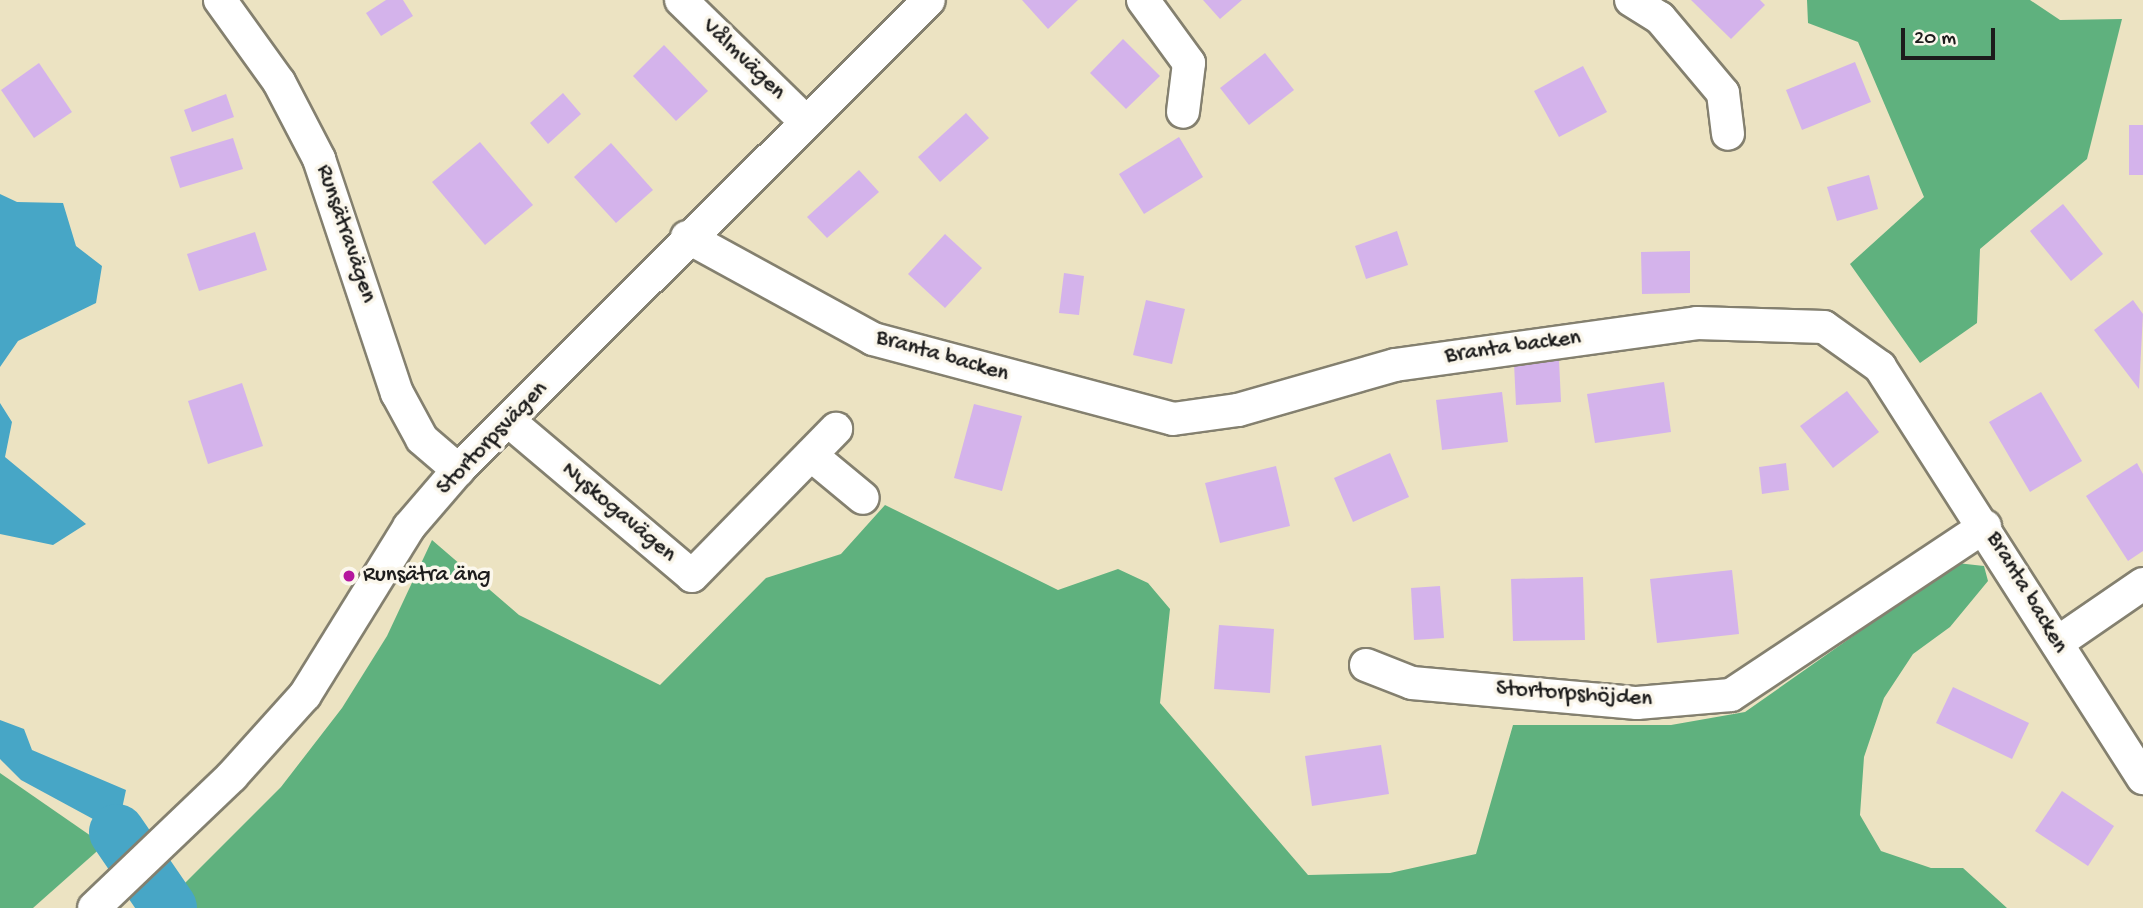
<!DOCTYPE html>
<html>
<head>
<meta charset="utf-8">
<style>
  body { margin:0 }
  #map { position:relative; width:2143px; height:908px; overflow:hidden; background:#ece3c2; font-family:"Gochi Hand",sans-serif }
  div>[style] { position:absolute }
  .forest>* { inset:0; background:#5fb17e }
  .water>* { inset:0; background:#47a6c6 }
  .river>* { height:56px; margin:-28px; padding:0 28px; transform-origin:28px; border-radius:28px; background:#47a6c6 }
  .building>* { inset:0; background:#d4b3eb }
  .roads { filter:drop-shadow(2px 0 #84806f) drop-shadow(-2px 0 #84806f) drop-shadow(0 2px #84806f) drop-shadow(0 -2px #84806f) }
  .minor>* { height:32px; margin:-16px; padding:0 16px; transform-origin:16px; border-radius:16px; background:#fff }
  .dots>* { width:19px; height:19px; translate:-50% -50%; box-sizing:border-box; border:4px solid #fbf7ec; border-radius:50% }
  span { translate:-50% -50%; white-space:nowrap; text-align:center; line-height:1.15; -webkit-text-stroke:7px #fbf7ec; paint-order:stroke }
  .street-label { font-size:23px; color:#1c1c1c }
  .poi-label { font-size:23px; color:#1c1c1c }
  .left { translate:0 -50%; text-align:left }
  .scale { position:absolute; left:1901px; top:28px; width:94px; height:32px; box-sizing:border-box; border:4px solid #1c1c1c; border-top:0; padding-left:9px; font-size:21px; line-height:24px; white-space:nowrap; color:#1c1c1c; -webkit-text-stroke:5px #fbf7ec; paint-order:stroke }
</style>
</head>
<body>
<div id="map">
  <div class="forest">
    <div style="clip-path:polygon(1807px 0,2030px 0,2060px 20px,2122px 19px,2087px 159px,1980px 249px,1977px 323px,1920px 363px,1850px 264px,1924px 197px,1858px 42px,1808px 23px)"></div>
    <div style="clip-path:polygon(885px 505px,1058px 590px,1118px 569px,1148px 583px,1170px 609px,1160px 703px,1308px 875px,1390px 873px,1476px 854px,1513px 725px,1671px 725px,1745px 712px,1957px 563px,1984px 566px,1988px 581px,1950px 627px,1913px 654px,1884px 698px,1864px 757px,1860px 815px,1881px 851px,1931px 868px,1963px 868px,2007px 908px,160px 908px,281px 787px,342px 708px,387px 636px,432px 540px,519px 615px,660px 685px,766px 578px,841px 554px)"></div>
    <div style="clip-path:polygon(0 773px,104px 845px,33px 908px,0 908px)"></div>
  </div>
  <div class="water">
    <div style="clip-path:polygon(0 194px,17px 202px,63px 203px,76px 246px,102px 266px,96px 303px,18px 341px,0 367px)"></div>
    <div style="clip-path:polygon(0 403px,12px 422px,5px 457px,86px 524px,53px 545px,0 534px)"></div>
    <div style="clip-path:polygon(0 720px,24px 729px,32px 750px,126px 790px,117px 832px,21px 780px,0 759px)"></div>
  </div>
  <div class="river">
    <div style="left:117px;top:832px;width:92px;rotate:55.6deg"></div>
  </div>
  <div class="building">
    <div style="clip-path:polygon(386px 0,403px 0,413px 16px,381px 36px,366px 13px)"></div>
    <div style="clip-path:polygon(1022px 0,1078px 0,1048px 29px)"></div>
    <div style="clip-path:polygon(1203px 0,1242px 0,1220px 19px)"></div>
    <div style="clip-path:polygon(1691px 0,1760px 0,1765px 5px,1731px 39px)"></div>
    <div style="clip-path:polygon(1123px 39px,1160px 76px,1126px 109px,1090px 73px)"></div>
    <div style="clip-path:polygon(664px 45px,708px 91px,676px 121px,633px 76px)"></div>
    <div style="clip-path:polygon(1265px 53px,1294px 90px,1249px 125px,1220px 88px)"></div>
    <div style="clip-path:polygon(1855px 62px,1871px 102px,1802px 130px,1786px 90px)"></div>
    <div style="clip-path:polygon(39px 63px,72px 112px,34px 138px,1px 90px)"></div>
    <div style="clip-path:polygon(1583px 66px,1607px 112px,1559px 137px,1534px 91px)"></div>
    <div style="clip-path:polygon(563px 93px,581px 114px,548px 144px,530px 123px)"></div>
    <div style="clip-path:polygon(226px 94px,234px 117px,192px 132px,184px 110px)"></div>
    <div style="clip-path:polygon(966px 113px,989px 138px,940px 182px,918px 157px)"></div>
    <div style="clip-path:polygon(2129px 125px,2143px 125px,2143px 175px,2129px 175px)"></div>
    <div style="clip-path:polygon(1179px 137px,1203px 177px,1144px 214px,1119px 174px)"></div>
    <div style="clip-path:polygon(233px 138px,243px 169px,180px 188px,170px 157px)"></div>
    <div style="clip-path:polygon(480px 142px,533px 205px,485px 245px,432px 182px)"></div>
    <div style="clip-path:polygon(611px 143px,653px 190px,616px 223px,574px 177px)"></div>
    <div style="clip-path:polygon(859px 170px,879px 192px,827px 238px,807px 217px)"></div>
    <div style="clip-path:polygon(1869px 175px,1878px 209px,1837px 221px,1827px 187px)"></div>
    <div style="clip-path:polygon(2063px 204px,2103px 254px,2071px 281px,2030px 231px)"></div>
    <div style="clip-path:polygon(1397px 231px,1408px 265px,1366px 279px,1355px 246px)"></div>
    <div style="clip-path:polygon(255px 232px,267px 270px,199px 291px,187px 254px)"></div>
    <div style="clip-path:polygon(945px 234px,982px 268px,945px 308px,908px 274px)"></div>
    <div style="clip-path:polygon(1690px 251px,1690px 293px,1642px 294px,1641px 252px)"></div>
    <div style="clip-path:polygon(1064px 273px,1084px 276px,1079px 315px,1059px 313px)"></div>
    <div style="clip-path:polygon(1146px 300px,1185px 309px,1172px 364px,1133px 355px)"></div>
    <div style="clip-path:polygon(2133px 300px,2143px 314px,2139px 389px,2094px 330px)"></div>
    <div style="clip-path:polygon(1559px 360px,1561px 402px,1516px 405px,1514px 363px)"></div>
    <div style="clip-path:polygon(1664px 382px,1671px 432px,1595px 443px,1587px 394px)"></div>
    <div style="clip-path:polygon(242px 383px,263px 446px,208px 464px,188px 401px)"></div>
    <div style="clip-path:polygon(1847px 391px,1879px 432px,1833px 468px,1800px 426px)"></div>
    <div style="clip-path:polygon(1502px 392px,1508px 442px,1442px 450px,1436px 400px)"></div>
    <div style="clip-path:polygon(2041px 392px,2082px 461px,2030px 492px,1989px 422px)"></div>
    <div style="clip-path:polygon(974px 404px,1022px 416px,1002px 491px,954px 478px)"></div>
    <div style="clip-path:polygon(1390px 453px,1409px 497px,1353px 522px,1334px 478px)"></div>
    <div style="clip-path:polygon(1786px 463px,1789px 490px,1762px 494px,1759px 467px)"></div>
    <div style="clip-path:polygon(2137px 463px,2143px 474px,2143px 551px,2128px 561px,2086px 496px)"></div>
    <div style="clip-path:polygon(1276px 466px,1290px 526px,1220px 543px,1205px 483px)"></div>
    <div style="clip-path:polygon(1732px 570px,1739px 634px,1657px 643px,1650px 579px)"></div>
    <div style="clip-path:polygon(1583px 577px,1585px 640px,1513px 641px,1511px 579px)"></div>
    <div style="clip-path:polygon(1440px 586px,1444px 638px,1414px 640px,1411px 588px)"></div>
    <div style="clip-path:polygon(1219px 625px,1274px 629px,1270px 693px,1214px 689px)"></div>
    <div style="clip-path:polygon(1953px 687px,2029px 723px,2012px 759px,1936px 723px)"></div>
    <div style="clip-path:polygon(1381px 745px,1389px 794px,1312px 806px,1305px 756px)"></div>
    <div style="clip-path:polygon(2062px 791px,2114px 826px,2088px 866px,2035px 831px)"></div>
  </div>
  <div class="roads">
    <div class="minor">
      <div style="left:220px;top:0;width:101px;rotate:54.3deg"></div>
      <div style="left:279px;top:82px;width:87px;rotate:62.5deg"></div>
      <div style="left:319px;top:159px;width:247px;rotate:71.6deg"></div>
      <div style="left:397px;top:393px;width:52px;rotate:61.5deg"></div>
      <div style="left:422px;top:439px;width:48px;rotate:40.7deg"></div>
      <div style="left:681px;top:0;width:173px;rotate:44.3deg"></div>
      <div style="left:1143px;top:0;width:78px;rotate:53.9deg"></div>
      <div style="left:1189px;top:63px;width:49px;rotate:97deg"></div>
      <div style="left:1631px;top:0;width:34px;rotate:32deg"></div>
      <div style="left:1660px;top:18px;width:98px;rotate:50deg"></div>
      <div style="left:1723px;top:93px;width:41px;rotate:83deg"></div>
      <div style="left:687px;top:237px;width:212px;rotate:28.7deg"></div>
      <div style="left:873px;top:339px;width:310px;rotate:14.9deg"></div>
      <div style="left:1173px;top:419px;width:66px;rotate:-7.9deg"></div>
      <div style="left:1238px;top:410px;width:163px;rotate:-16deg"></div>
      <div style="left:1395px;top:365px;width:305px;rotate:-7.9deg"></div>
      <div style="left:1697px;top:323px;width:127px;rotate:1.8deg"></div>
      <div style="left:1824px;top:327px;width:69px;rotate:35.5deg"></div>
      <div style="left:1880px;top:367px;width:488px;rotate:57.4deg"></div>
      <div style="left:510px;top:422px;width:238px;rotate:40.2deg"></div>
      <div style="left:692px;top:576px;width:206px;rotate:-45.6deg"></div>
      <div style="left:811px;top:455px;width:67px;rotate:39.6deg"></div>
      <div style="left:2057px;top:643px;width:104px;rotate:-34.5deg"></div>
      <div style="left:1366px;top:665px;width:49px;rotate:21.4deg"></div>
      <div style="left:1412px;top:683px;width:226px;rotate:5.1deg"></div>
      <div style="left:1637px;top:703px;width:94px;rotate:-4.9deg"></div>
      <div style="left:1731px;top:695px;width:305px;rotate:-33.6deg"></div>
      <div style="left:94px;top:908px;width:191px;rotate:-43.7deg"></div>
      <div style="left:232px;top:776px;width:109px;rotate:-48deg"></div>
      <div style="left:305px;top:695px;width:198px;rotate:-58.2deg"></div>
      <div style="left:409px;top:527px;width:75px;rotate:-49.3deg"></div>
      <div style="left:458px;top:470px;width:665px;rotate:-44.94deg"></div>
    </div>
  </div>
  <div class="dots">
    <div style="left:349px;top:576px;background:#b5179e"></div>
  </div>
  <div class="street-label">
    <span style="left:743px;top:60px;rotate:44deg">Vålmvägen</span>
    <span style="left:345px;top:234px;rotate:71deg">Runsätravägen</span>
    <span style="left:1513px;top:348px;rotate:-8deg">Branta backen</span>
    <span style="left:942px;top:357px;rotate:16deg">Branta backen</span>
    <span style="left:493px;top:439px;rotate:-46deg">Stortorpsvägen</span>
    <span style="left:618px;top:513px;rotate:40deg">Nyskogavägen</span>
    <span style="left:2026px;top:593px;rotate:59deg">Branta backen</span>
    <span style="left:1574px;top:695px;rotate:4deg">Stortorpshöjden</span>
  </div>
  <div class="poi-label">
    <span class="left" style="left:363px;top:576px">Runsätra äng</span>
  </div>
  <div class="scale">20 m</div>
</div>
</body>
</html>
